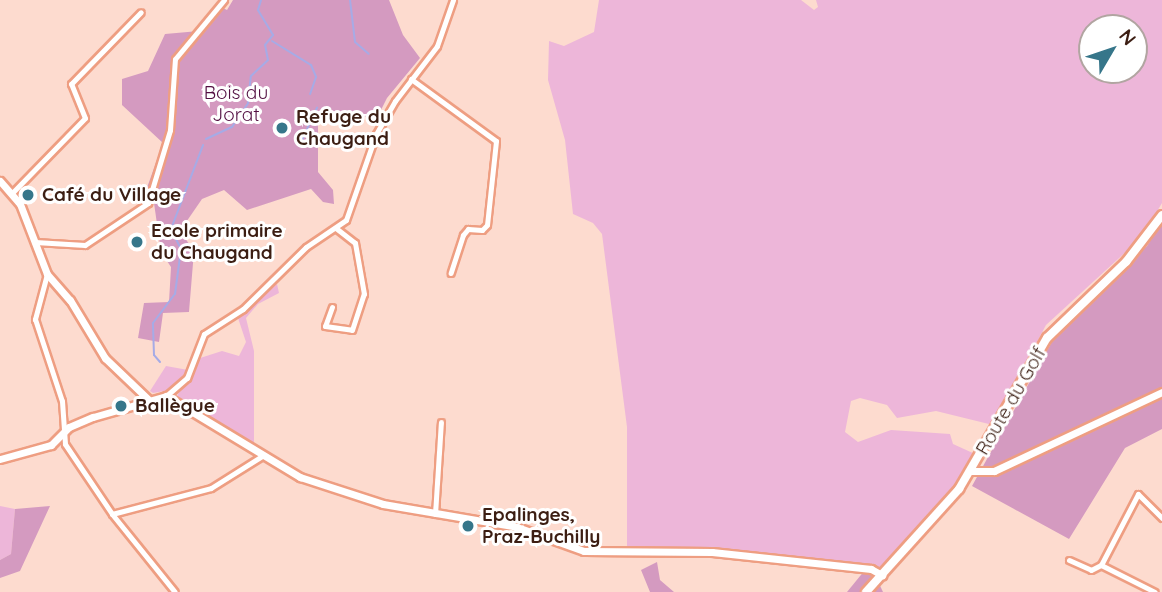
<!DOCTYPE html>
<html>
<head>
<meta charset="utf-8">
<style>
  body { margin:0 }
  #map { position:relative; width:1162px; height:592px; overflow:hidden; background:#fddbcf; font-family:Quicksand,sans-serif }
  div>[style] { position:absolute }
  .green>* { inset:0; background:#edb6d9 }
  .forest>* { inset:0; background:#d49ac0 }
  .stream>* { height:2px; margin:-1px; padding:0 1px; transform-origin:1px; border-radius:1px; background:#a6abe6 }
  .roads { filter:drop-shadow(2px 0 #ee9e82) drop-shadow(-2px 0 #ee9e82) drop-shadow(0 2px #ee9e82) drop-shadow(0 -2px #ee9e82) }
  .minor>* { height:5px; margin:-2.5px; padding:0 2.5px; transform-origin:2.5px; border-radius:2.5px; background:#fff }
  .tertiary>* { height:7px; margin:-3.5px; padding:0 3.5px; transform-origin:3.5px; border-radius:3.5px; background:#fff }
  .secondary>* { height:8px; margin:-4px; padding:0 4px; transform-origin:4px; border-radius:4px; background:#fff }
  .dots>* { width:19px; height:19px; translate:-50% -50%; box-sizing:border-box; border:4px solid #fff; border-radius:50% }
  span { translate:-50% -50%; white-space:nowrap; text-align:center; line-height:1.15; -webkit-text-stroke:6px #fff; paint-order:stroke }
  .park-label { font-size:19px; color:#530f42 }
  .poi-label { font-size:19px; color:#3c1e13; font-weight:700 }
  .left { translate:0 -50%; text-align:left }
  .street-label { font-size:19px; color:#3c1e13 }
  .north { position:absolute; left:1078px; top:14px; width:70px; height:70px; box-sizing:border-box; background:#fff; border:2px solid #b1a5a1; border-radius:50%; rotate:51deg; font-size:19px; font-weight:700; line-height:28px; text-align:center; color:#3c1e13 }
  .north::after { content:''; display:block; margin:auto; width:24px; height:32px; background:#36768a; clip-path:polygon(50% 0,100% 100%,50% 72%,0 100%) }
</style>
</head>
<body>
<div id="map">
  <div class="green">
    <div style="clip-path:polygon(evenodd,599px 0,801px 0,814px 10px,818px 7px,816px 0,1162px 0,1162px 203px,1141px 238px,1046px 325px,993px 425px,936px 411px,897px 418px,887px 405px,860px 398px,851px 401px,845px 432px,858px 442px,891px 430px,950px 434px,953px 444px,975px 454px,961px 480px,879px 569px,627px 550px,627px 427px,602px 234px,593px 223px,573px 214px,565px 140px,548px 80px,549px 41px,564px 46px,594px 32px,599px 0,1092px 28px,1134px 28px,1134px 70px,1092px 70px,1092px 28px)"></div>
    <div style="clip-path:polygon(277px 284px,279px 293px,258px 304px,246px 318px,254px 351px,254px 444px,177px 401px,177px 396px,197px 359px,222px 351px,239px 356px,246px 342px,238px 318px)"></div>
    <div style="clip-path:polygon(166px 366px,188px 370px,170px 390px,153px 393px,150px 391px)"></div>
    <div style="clip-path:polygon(0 506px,15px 509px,11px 554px,0 560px)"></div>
  </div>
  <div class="forest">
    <div style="clip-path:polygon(233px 0,389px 0,403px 35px,420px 58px,387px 98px,377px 118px,345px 114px,318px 123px,318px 172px,333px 190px,334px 204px,323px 202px,311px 189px,247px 210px,224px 190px,202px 199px,180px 231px,194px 251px,189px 312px,163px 313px,159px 342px,138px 338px,144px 303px,169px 302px,171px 267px,161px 252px,154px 203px,144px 196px,163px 143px,122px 105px,122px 79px,148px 71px,165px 34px,199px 31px,219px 6px,227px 10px)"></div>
    <div style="clip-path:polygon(1162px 222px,1162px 429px,1125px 448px,1069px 539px,972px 486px,1059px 329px,1147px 246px)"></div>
    <div style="clip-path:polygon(50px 506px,20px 571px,0 578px,0 560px,11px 554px,15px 509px)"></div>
    <div style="clip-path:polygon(657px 562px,660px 580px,674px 592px,650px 592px,641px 570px)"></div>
    <div style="clip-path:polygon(865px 570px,875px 575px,883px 592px,847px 592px)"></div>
  </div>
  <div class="stream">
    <div style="left:350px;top:0;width:42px;rotate:83.2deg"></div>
    <div style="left:355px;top:42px;width:18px;rotate:41deg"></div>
    <div style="left:272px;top:41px;width:46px;rotate:31.6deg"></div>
    <div style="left:311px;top:65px;width:13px;rotate:67deg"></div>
    <div style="left:316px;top:77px;width:18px;rotate:109deg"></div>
    <div style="left:206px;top:139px;width:29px;rotate:-25deg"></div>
    <div style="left:232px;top:127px;width:29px;rotate:-56deg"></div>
    <div style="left:248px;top:103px;width:27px;rotate:-84deg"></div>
    <div style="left:251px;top:76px;width:23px;rotate:-43deg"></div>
    <div style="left:268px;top:60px;width:15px;rotate:-101deg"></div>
    <div style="left:265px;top:45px;width:13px;rotate:-51deg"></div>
    <div style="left:273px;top:35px;width:29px;rotate:-121deg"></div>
    <div style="left:258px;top:10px;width:10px;rotate:-73deg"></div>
    <div style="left:301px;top:142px;width:38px;rotate:-65deg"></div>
    <div style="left:160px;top:362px;width:9px;rotate:-131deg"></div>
    <div style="left:154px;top:355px;width:32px;rotate:-92deg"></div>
    <div style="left:153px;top:323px;width:36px;rotate:-53deg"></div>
    <div style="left:175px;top:294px;width:45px;rotate:-82.4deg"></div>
    <div style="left:181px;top:249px;width:22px;rotate:-117deg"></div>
    <div style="left:171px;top:229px;width:90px;rotate:-69.1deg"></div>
  </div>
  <div class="roads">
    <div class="minor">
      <div style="left:411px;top:79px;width:105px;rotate:36.1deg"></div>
      <div style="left:496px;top:141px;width:84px;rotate:96.1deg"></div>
      <div style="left:487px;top:225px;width:7px;rotate:135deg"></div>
      <div style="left:482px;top:230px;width:14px;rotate:-176deg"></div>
      <div style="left:468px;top:229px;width:8px;rotate:130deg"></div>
      <div style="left:463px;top:235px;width:40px;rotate:108deg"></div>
      <div style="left:13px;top:192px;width:103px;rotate:-45.8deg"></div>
      <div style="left:85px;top:118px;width:37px;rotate:-112deg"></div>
      <div style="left:71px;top:84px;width:100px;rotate:-45.8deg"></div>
      <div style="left:35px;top:242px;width:50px;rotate:3.4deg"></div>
      <div style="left:85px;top:245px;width:76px;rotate:-33.7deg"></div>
      <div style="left:148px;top:203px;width:76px;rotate:-73.2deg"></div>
      <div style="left:170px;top:130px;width:71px;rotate:-86deg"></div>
      <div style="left:175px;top:59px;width:77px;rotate:-50.3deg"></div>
      <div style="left:47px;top:274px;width:47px;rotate:104.9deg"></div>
      <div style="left:35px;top:319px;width:86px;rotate:71.8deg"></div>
      <div style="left:62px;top:401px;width:43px;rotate:86deg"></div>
      <div style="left:65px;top:444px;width:84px;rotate:56.1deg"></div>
      <div style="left:112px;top:514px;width:100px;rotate:51.1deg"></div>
      <div style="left:332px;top:307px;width:20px;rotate:110deg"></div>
      <div style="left:325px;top:326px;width:27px;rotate:8deg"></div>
      <div style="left:352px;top:330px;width:38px;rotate:-72deg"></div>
      <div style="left:364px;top:294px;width:52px;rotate:-100deg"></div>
      <div style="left:355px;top:243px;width:24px;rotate:-142deg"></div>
      <div style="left:166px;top:396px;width:28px;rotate:-41deg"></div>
      <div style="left:187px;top:378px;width:47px;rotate:-68.9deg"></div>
      <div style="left:204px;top:334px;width:46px;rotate:-32.7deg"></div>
      <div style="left:243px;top:309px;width:88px;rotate:-44.5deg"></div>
      <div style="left:306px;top:247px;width:48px;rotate:-34deg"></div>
      <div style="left:346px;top:220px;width:91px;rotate:-70.8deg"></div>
      <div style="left:376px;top:134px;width:38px;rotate:-60deg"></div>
      <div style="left:395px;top:101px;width:69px;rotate:-52.6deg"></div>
      <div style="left:437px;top:46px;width:49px;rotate:-70.8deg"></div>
      <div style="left:112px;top:514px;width:102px;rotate:-14.7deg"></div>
      <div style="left:211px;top:488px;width:60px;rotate:-32.1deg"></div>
      <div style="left:435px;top:514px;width:92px;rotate:-86.3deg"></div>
      <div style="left:1069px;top:560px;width:24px;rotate:24deg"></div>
      <div style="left:1091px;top:570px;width:11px;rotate:-27deg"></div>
      <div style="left:1101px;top:565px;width:80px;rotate:-62.5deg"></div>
      <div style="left:1138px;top:494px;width:34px;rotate:45deg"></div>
      <div style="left:1101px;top:565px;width:60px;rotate:26.6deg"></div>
    </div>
    <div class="tertiary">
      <div style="left:0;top:181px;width:30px;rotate:49deg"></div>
      <div style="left:20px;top:204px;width:75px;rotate:68.9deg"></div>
      <div style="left:47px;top:274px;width:35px;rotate:49deg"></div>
      <div style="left:70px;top:300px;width:68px;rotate:58.9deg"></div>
      <div style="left:105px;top:358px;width:64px;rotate:43.7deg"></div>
      <div style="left:0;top:459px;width:53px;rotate:-15.4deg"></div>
      <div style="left:51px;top:445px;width:25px;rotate:-45deg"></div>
      <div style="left:69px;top:427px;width:26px;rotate:-23deg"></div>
      <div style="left:93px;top:417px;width:76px;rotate:-16deg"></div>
      <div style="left:166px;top:396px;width:157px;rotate:31.2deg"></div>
      <div style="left:300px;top:477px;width:87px;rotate:18deg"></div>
      <div style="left:383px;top:504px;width:136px;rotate:9.7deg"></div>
      <div style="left:517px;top:527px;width:71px;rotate:19.7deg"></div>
      <div style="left:584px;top:551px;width:128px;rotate:0.4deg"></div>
      <div style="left:712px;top:552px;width:160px;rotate:6.1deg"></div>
      <div style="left:871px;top:569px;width:13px;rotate:29deg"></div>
      <div style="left:971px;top:471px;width:23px"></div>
      <div style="left:994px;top:471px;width:186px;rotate:-25.2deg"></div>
    </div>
    <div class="secondary">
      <div style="left:866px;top:592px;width:139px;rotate:-47.9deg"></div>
      <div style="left:959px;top:489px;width:175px;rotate:-59.8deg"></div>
      <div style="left:1047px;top:338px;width:110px;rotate:-43.9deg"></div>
      <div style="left:1126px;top:262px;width:59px;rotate:-52.5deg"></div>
    </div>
  </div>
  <div class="dots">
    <div style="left:282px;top:128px;background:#36768a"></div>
    <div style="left:28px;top:195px;background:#36768a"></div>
    <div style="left:137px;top:242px;background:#36768a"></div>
    <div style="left:121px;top:406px;background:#36768a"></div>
    <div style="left:468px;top:526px;background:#36768a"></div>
  </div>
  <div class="park-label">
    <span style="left:236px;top:104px">Bois du<br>Jorat</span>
  </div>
  <div class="poi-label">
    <span class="left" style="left:296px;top:128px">Refuge du<br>Chaugand</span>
    <span class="left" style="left:42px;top:195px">Café du Village</span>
    <span class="left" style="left:151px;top:242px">Ecole primaire<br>du Chaugand</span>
    <span class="left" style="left:135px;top:406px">Ballègue</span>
    <span class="left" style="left:482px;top:526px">Epalinges,<br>Praz-Buchilly</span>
  </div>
  <div class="street-label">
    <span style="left:1011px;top:401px;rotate:-60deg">Route du Golf</span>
  </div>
  <div class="north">N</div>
</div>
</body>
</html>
